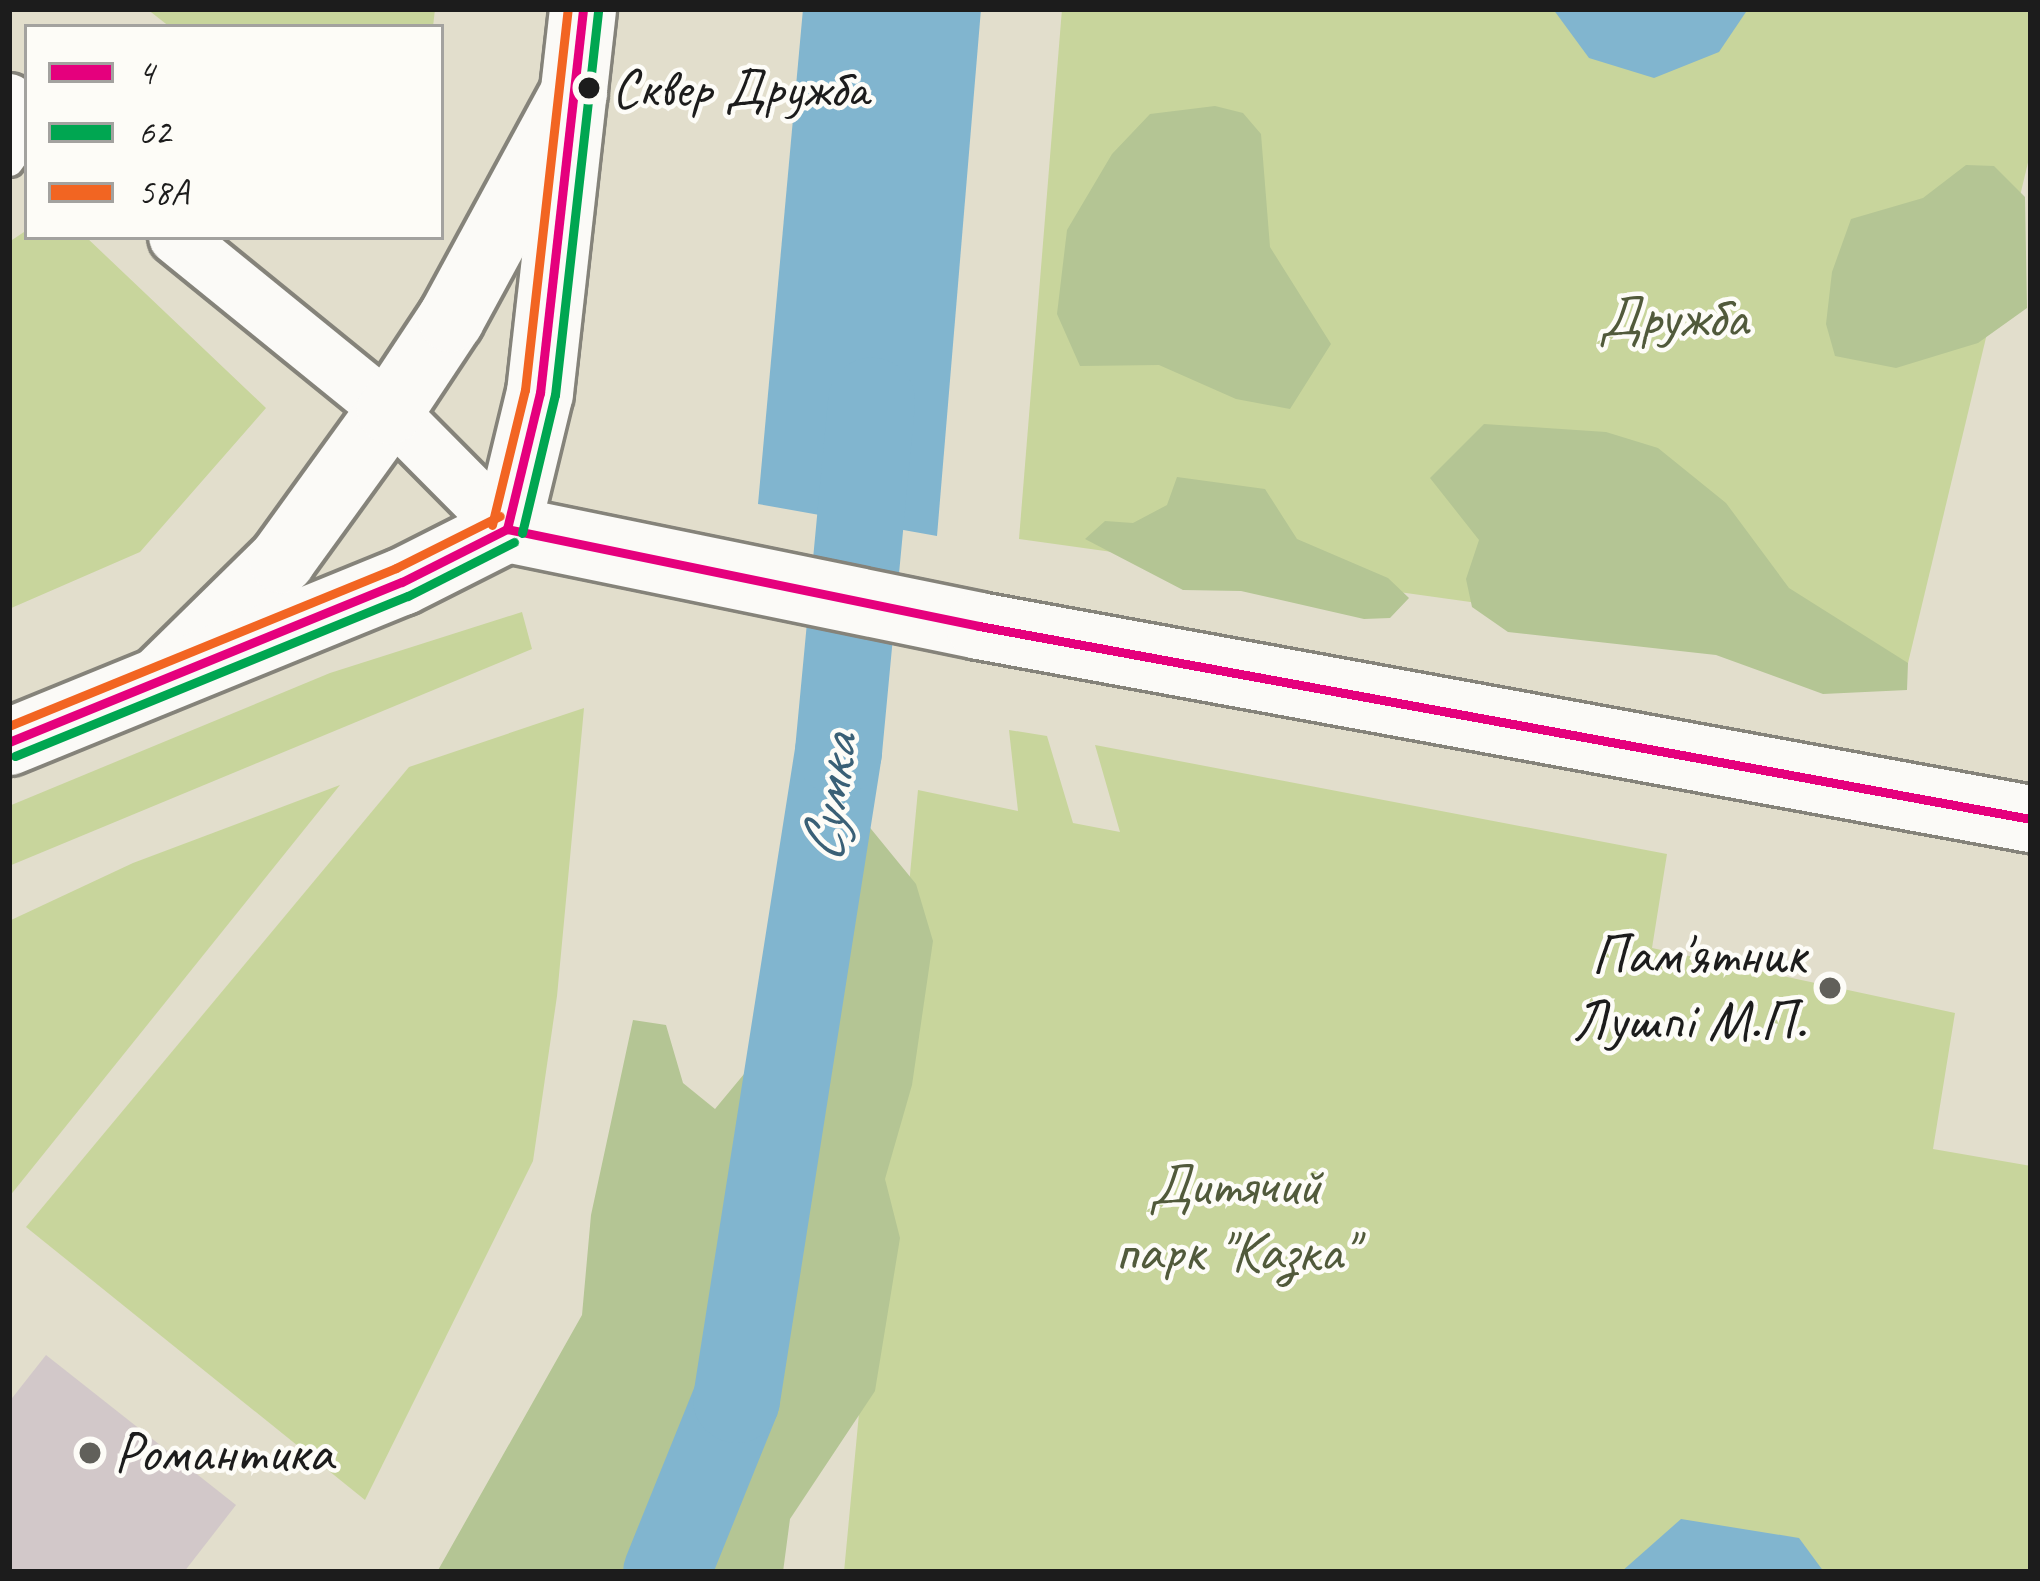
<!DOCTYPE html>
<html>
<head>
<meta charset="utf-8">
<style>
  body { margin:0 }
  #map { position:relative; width:2040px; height:1581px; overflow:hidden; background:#e2decc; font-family:Caveat,sans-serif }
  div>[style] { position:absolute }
  .green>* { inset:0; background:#c8d59c }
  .forest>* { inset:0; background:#b4c594 }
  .water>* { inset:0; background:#81b5cf }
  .river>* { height:87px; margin:-43.5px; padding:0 43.5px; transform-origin:43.5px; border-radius:43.5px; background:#81b5cf }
  .building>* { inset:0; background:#d2c8c9 }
  .roads { filter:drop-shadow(3px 0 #85837a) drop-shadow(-3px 0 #85837a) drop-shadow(0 3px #85837a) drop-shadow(0 -3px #85837a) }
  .service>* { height:27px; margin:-13.5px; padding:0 13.5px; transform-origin:13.5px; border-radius:13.5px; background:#fbfaf7 }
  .minor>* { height:54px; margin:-27px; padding:0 27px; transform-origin:27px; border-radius:27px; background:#fbfaf7 }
  .secondary>* { height:66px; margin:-33px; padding:0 33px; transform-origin:33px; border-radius:33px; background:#fbfaf7 }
  .primary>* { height:66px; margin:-33px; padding:0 33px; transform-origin:33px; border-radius:33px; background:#fbfaf7 }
  .bus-1>* { height:9px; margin:-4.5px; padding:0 4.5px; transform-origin:4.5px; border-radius:4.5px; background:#e5007d }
  .bus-2>* { height:9px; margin:-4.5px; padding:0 4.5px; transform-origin:4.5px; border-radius:4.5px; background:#00a651 }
  .bus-3>* { height:9px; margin:-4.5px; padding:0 4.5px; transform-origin:4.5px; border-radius:4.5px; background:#f26522 }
  .dots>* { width:33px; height:33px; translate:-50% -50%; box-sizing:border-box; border:6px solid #fdfcf7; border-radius:50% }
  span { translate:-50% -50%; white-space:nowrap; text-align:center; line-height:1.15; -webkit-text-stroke:9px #fdfcf7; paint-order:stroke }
  .bus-label { font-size:54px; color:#1c1c1c }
  .left { translate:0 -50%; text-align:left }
  .park-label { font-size:57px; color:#515a3b }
  .poi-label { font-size:57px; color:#1c1c1c }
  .right { translate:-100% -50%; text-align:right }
  .water-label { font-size:60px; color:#3a6076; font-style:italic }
  .frame { position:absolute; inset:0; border:12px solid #1c1c1c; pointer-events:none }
  .legend { position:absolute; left:24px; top:24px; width:420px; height:216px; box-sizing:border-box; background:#fdfcf7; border:3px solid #a3a29f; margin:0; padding:15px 21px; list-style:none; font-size:36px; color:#1c1c1c }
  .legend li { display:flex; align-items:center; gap:24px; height:60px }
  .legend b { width:60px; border:3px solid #a3a29f }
</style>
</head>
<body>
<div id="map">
  <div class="green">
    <div style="clip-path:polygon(147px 9px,435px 9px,433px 27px,170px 27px)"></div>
    <div style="clip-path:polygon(1062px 9px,2031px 9px,2031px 150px,1908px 663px,1019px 539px)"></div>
    <div style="clip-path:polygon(27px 230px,27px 237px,86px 237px,266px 408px,140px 552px,9px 609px,9px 242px)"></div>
    <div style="clip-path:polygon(522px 612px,532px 649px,9px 866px,9px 806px,330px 673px)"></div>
    <div style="clip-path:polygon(584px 708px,557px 996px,533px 1161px,365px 1500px,26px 1227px,409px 767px)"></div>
    <div style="clip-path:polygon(1009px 730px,1047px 736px,1073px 823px,1120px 832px,1095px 745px,1667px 854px,1652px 948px,1955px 1013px,1933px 1149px,2031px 1166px,2031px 1572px,844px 1572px,918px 790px,1018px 811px)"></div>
    <div style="clip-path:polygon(340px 785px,9px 1197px,9px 921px,133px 863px)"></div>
  </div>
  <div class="forest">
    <div style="clip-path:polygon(1215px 106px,1243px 113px,1261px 134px,1270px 247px,1331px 344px,1290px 409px,1236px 399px,1159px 365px,1080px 366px,1057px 314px,1067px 230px,1112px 154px,1150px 114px)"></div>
    <div style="clip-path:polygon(1966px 165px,1994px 166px,2025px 197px,2027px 308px,1978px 343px,1896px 368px,1835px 356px,1826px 324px,1832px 272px,1851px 219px,1923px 198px)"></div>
    <div style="clip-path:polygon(1484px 424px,1606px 432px,1658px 448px,1726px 503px,1789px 588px,1908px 663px,1907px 690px,1823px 694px,1716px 655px,1508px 632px,1472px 607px,1466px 579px,1479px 540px,1430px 478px)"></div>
    <div style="clip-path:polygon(1177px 477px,1265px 489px,1297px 539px,1388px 578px,1409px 598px,1390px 618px,1364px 619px,1241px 591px,1183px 590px,1085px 539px,1105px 521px,1133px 523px,1167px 505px)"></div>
    <div style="clip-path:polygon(858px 813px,916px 884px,933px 941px,912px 1085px,885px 1179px,900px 1238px,875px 1391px,790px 1519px,783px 1572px,437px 1572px,582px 1315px,591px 1215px,633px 1020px,666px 1025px,683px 1083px,715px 1109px,774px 1038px,818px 959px,844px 829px)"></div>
  </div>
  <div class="water">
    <div style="clip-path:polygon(803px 9px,981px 9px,937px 536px,758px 504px)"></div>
    <div style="clip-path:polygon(1553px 9px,1748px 9px,1719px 52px,1654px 78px,1589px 58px)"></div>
    <div style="clip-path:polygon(1681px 1519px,1799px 1538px,1824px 1572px,1621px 1572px)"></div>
  </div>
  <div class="river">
    <div style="left:666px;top:1572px;width:187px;rotate:-68deg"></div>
    <div style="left:736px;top:1399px;width:656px;rotate:-81.05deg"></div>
    <div style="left:838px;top:751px;width:352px;rotate:-84.6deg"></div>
  </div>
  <div class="building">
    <div style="clip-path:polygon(46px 1355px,236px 1505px,184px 1572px,9px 1572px,9px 1402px)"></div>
  </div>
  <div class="roads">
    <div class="service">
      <div style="left:9px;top:162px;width:31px;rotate:-54deg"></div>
    </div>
    <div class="minor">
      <div style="left:9px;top:101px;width:23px;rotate:38deg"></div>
      <div style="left:176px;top:237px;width:276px;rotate:39.1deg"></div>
      <div style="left:390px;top:411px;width:166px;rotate:45.2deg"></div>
    </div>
    <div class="secondary">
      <div style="left:507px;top:529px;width:140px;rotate:-76.4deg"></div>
      <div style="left:540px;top:393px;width:386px;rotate:-83.6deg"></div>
      <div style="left:161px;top:679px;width:170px;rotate:-44.5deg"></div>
      <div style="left:282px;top:560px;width:184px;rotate:-54.1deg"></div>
      <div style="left:390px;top:411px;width:110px;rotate:-56.5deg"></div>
      <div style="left:451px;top:319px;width:258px;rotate:-61.5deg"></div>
    </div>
    <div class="primary">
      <div style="left:9px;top:742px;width:424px;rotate:-22.2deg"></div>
      <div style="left:402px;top:582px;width:118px;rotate:-26.8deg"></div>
      <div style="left:507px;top:529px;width:482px;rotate:11.6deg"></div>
      <div style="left:979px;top:626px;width:1070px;rotate:10.4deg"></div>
    </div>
  </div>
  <div class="bus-1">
    <div style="left:507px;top:529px;width:482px;rotate:11.6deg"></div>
    <div style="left:979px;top:626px;width:1070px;rotate:10.4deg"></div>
    <div style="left:507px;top:529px;width:140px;rotate:-76.4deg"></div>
    <div style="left:540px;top:393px;width:386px;rotate:-83.6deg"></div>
    <div style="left:9px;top:742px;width:424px;rotate:-22.2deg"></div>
    <div style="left:402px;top:582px;width:118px;rotate:-26.8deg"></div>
  </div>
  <div class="bus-2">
    <div style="left:522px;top:533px;width:142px;rotate:-76.6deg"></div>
    <div style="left:555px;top:395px;width:386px;rotate:-83.6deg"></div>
    <div style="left:15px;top:756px;width:424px;rotate:-22.2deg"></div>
    <div style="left:408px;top:596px;width:119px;rotate:-27deg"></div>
  </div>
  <div class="bus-3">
    <div style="left:492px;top:525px;width:139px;rotate:-76.3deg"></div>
    <div style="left:525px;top:390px;width:383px;rotate:-83.6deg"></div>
    <div style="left:9px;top:726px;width:418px;rotate:-22.2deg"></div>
    <div style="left:396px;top:568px;width:116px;rotate:-26.6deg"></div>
  </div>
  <div class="dots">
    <div style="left:589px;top:88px;background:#1c1c1c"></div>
    <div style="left:1830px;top:988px;background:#61605a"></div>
    <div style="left:90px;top:1453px;background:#61605a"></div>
  </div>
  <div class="bus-label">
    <span class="left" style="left:612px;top:88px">Сквер Дружба</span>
  </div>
  <div class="park-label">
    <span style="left:1673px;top:318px">Дружба</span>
    <span style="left:1235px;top:1219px">Дитячий<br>парк "Казка"</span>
  </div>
  <div class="poi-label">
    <span class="right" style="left:1806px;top:988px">Пам'ятник<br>Лушпі М.П.</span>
    <span class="left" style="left:114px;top:1453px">Романтика</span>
  </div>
  <div class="water-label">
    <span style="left:829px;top:799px;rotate:-82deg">Сумка</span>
  </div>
  <div class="frame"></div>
  <ul class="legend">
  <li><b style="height:15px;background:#e5007d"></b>4</li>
  <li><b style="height:15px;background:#00a651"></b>62</li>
  <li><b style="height:15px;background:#f26522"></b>58А</li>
  </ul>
</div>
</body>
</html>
